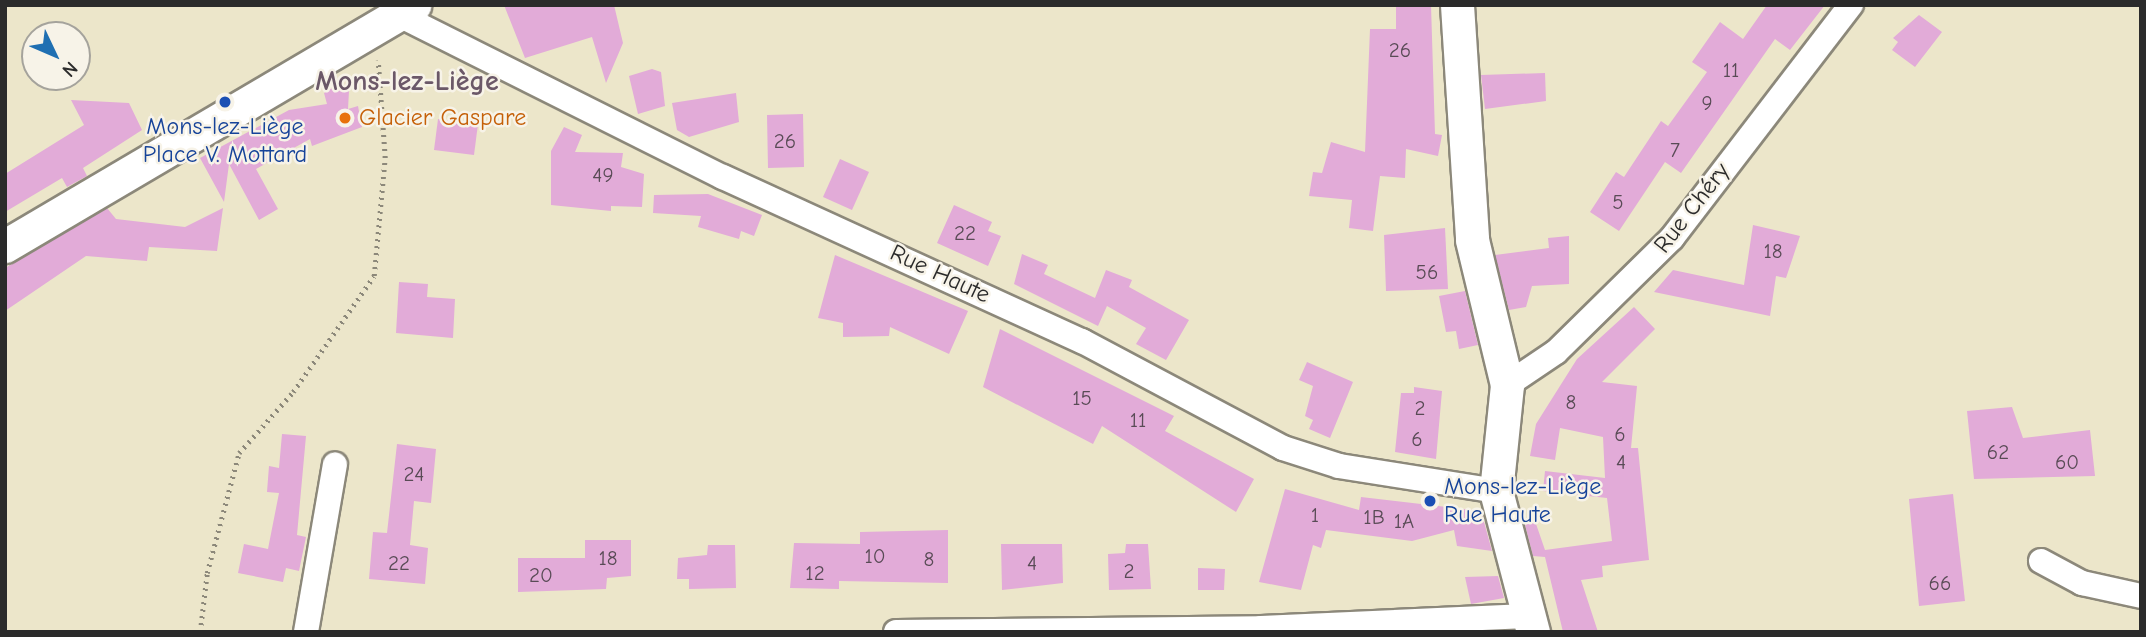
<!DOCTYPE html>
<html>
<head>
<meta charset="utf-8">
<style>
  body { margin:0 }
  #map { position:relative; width:2146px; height:637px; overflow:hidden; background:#ece6ca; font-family:"Comic Neue",sans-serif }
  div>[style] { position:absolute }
  .building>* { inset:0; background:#e2abd8 }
  .path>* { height:4.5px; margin-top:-2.25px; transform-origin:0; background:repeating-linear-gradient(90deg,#8c887a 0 2px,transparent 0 7px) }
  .roads { filter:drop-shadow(2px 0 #8c887a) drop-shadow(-2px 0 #8c887a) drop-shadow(0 2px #8c887a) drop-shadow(0 -2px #8c887a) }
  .street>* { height:24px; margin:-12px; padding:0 12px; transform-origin:12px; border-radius:12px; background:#fff }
  .secondary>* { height:33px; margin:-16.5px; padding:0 16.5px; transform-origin:16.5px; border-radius:16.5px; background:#fff }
  .dots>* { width:19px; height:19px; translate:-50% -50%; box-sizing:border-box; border:4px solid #f7f3e8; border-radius:50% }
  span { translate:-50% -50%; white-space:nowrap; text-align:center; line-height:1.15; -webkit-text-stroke:5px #f7f3e8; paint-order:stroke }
  .number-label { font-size:21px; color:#594b56 }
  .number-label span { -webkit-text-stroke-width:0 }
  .food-label { font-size:24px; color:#c56008 }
  .left { translate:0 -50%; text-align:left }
  .transit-label { font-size:24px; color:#164399 }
  .street-label { font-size:24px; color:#2b2b2b }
  .quarter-label { font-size:28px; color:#6b5868; font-weight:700 }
  .frame { position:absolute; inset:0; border:7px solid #2b2b2b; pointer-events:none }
  .north { position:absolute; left:21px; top:21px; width:70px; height:70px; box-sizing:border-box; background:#f7f3e8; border:2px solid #a5a39c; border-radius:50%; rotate:134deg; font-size:19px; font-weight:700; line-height:28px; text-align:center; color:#2b2b2b }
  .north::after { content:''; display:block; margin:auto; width:24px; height:32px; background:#1f6fb2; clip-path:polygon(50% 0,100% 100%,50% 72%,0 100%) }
</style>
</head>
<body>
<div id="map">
  <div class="building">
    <div style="clip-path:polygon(504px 5px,614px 5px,623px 43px,606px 83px,592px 37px,525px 58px)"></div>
    <div style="clip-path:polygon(1396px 5px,1431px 5px,1435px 134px,1442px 135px,1438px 156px,1406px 149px,1405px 178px,1380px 176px,1373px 231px,1349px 228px,1352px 200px,1309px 196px,1313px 172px,1322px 173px,1331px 142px,1365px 152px,1370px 29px,1396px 29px)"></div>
    <div style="clip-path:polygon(1767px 5px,1825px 5px,1790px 50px,1775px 39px,1681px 173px,1665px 162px,1619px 231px,1590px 212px,1616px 172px,1624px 177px,1661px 121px,1668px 126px,1707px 72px,1692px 62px,1720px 22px,1743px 39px)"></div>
    <div style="clip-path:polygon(1919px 15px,1942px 32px,1915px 67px,1892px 50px,1898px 42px,1893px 38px)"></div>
    <div style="clip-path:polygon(652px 69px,661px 72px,665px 106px,638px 114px,629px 76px)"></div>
    <div style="clip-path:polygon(1545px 73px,1546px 101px,1485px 109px,1481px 75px)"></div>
    <div style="clip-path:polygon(339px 84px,349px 91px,348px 109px,358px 106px,362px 127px,312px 146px,310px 139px,256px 169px,278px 209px,259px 220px,229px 164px,224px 202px,200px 158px,289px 110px,327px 104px,324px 93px)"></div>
    <div style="clip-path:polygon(736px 93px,739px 122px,689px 137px,677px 130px,672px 103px)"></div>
    <div style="clip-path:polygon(71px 100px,129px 103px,142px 130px,83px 168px,87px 176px,67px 187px,62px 178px,5px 212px,5px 174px,84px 125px)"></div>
    <div style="clip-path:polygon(803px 114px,804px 167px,768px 168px,767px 115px)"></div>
    <div style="clip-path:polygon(438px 119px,478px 124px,474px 155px,434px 150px)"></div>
    <div style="clip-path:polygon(564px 127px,582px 135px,575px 152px,623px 153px,621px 167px,644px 174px,642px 207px,611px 206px,611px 211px,551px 205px,551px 151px)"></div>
    <div style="clip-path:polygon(840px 159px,869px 172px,852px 210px,823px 197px)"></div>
    <div style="clip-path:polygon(708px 194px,762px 215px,754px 236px,741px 231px,739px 239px,698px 227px,701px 216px,653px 213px,654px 195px)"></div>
    <div style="clip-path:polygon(954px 205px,992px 222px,988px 231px,1001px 236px,988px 266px,937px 243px)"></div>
    <div style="clip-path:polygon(107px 208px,116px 219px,185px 227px,223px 208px,217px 251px,149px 247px,147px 261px,86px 256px,5px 311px,5px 268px)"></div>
    <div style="clip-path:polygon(1753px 225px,1800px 236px,1786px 278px,1776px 276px,1770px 316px,1654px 292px,1673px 270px,1744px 285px)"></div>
    <div style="clip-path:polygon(1445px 228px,1448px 289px,1386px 291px,1384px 235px)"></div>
    <div style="clip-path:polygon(1569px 236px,1569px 284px,1532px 286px,1526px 307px,1509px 310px,1495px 255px,1549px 248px,1548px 238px)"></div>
    <div style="clip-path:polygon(1022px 254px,1048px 265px,1044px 274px,1095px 298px,1106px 270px,1132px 280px,1129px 287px,1189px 320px,1166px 360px,1136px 344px,1146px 328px,1107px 306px,1098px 326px,1014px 284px)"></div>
    <div style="clip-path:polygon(835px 255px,968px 311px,949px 354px,890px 327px,889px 336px,843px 337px,843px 323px,818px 318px)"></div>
    <div style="clip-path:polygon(399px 282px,428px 284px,427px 297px,455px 299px,453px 338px,396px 333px)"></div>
    <div style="clip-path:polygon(1465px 291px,1478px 345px,1459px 349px,1456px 331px,1446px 332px,1439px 296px)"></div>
    <div style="clip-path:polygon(1634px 307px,1655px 329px,1602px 382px,1637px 386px,1631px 448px,1638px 448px,1649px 560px,1602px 566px,1603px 577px,1581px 580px,1598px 632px,1563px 632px,1545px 557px,1533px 556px,1525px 525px,1535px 521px,1545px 550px,1612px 541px,1607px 498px,1543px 491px,1545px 471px,1605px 478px,1603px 437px,1560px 428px,1555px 460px,1530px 456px,1536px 424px,1577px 359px)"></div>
    <div style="clip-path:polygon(1000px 329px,1174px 416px,1165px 431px,1254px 479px,1236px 512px,1102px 426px,1093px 444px,983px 387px)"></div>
    <div style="clip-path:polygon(1307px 362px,1353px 382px,1330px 438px,1309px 429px,1313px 420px,1305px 416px,1313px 386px,1299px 380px)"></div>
    <div style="clip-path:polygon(1414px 387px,1442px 391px,1436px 459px,1395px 452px,1401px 393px,1414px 393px)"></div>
    <div style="clip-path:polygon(2012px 407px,2023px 438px,2090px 430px,2095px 476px,1974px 479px,1967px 411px)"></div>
    <div style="clip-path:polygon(282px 434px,306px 436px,297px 535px,306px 537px,299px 571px,286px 568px,283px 582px,238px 573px,244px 544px,268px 549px,279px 493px,267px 492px,269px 466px,279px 468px)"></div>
    <div style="clip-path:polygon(397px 444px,436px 449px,431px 503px,414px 501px,410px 545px,428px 548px,425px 584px,369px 579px,373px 532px,387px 533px)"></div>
    <div style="clip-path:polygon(1285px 489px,1359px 510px,1361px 497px,1481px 511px,1492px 551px,1457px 546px,1454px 530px,1412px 541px,1326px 530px,1321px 548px,1313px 545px,1301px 590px,1259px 582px)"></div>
    <div style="clip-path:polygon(1953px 494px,1965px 601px,1919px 606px,1909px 499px)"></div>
    <div style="clip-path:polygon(948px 530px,948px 583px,839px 581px,839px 589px,790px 588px,794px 543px,860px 544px,860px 532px)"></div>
    <div style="clip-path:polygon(585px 540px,631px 540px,631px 576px,607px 578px,606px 589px,518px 592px,518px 558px,585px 558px)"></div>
    <div style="clip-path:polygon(1001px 544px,1062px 544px,1063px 583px,1002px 590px)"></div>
    <div style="clip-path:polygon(1126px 544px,1148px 544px,1151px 589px,1109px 590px,1108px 554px,1125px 553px)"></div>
    <div style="clip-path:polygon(708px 545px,735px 545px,736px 588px,689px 589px,689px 579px,677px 579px,678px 558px,707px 555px)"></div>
    <div style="clip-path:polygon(1198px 568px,1225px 569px,1224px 590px,1198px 590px)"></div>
    <div style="clip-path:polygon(1498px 576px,1504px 598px,1471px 604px,1465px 577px)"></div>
  </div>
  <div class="path">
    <div style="left:200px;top:632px;width:59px;rotate:-83.2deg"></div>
    <div style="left:207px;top:573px;width:124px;rotate:-75.1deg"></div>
    <div style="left:239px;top:453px;width:81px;rotate:-48.5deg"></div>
    <div style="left:293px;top:392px;width:141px;rotate:-55.1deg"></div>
    <div style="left:374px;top:276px;width:119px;rotate:-84.7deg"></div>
    <div style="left:385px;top:158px;width:98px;rotate:-94.1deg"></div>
  </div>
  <div class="roads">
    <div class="street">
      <div style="left:397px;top:14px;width:364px;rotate:26.6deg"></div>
      <div style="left:723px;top:177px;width:395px;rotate:24.6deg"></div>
      <div style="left:1082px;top:341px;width:228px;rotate:28deg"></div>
      <div style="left:1283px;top:448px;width:59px;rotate:17.8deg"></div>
      <div style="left:1339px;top:466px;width:159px;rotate:9deg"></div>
      <div style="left:1507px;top:385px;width:59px;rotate:-34deg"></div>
      <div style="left:1556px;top:352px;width:163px;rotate:-44.5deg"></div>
      <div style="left:1672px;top:238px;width:294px;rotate:-52.5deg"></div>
      <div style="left:2041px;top:561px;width:47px;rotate:28.2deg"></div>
      <div style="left:2082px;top:583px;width:60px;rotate:12.4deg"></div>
      <div style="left:306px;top:632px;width:170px;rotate:-80.2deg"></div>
      <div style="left:896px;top:632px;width:365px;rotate:-0.6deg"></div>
      <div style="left:1261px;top:628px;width:266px;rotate:-2.6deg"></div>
    </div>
    <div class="secondary">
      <div style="left:1457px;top:5px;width:235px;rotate:86.3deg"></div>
      <div style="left:1472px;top:240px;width:149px;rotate:76.4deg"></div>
      <div style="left:1507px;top:385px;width:107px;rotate:95.9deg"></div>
      <div style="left:1496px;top:491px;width:146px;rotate:75.3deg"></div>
      <div style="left:5px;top:246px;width:475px;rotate:-30.5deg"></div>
    </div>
  </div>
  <div class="dots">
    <div style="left:225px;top:102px;background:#1a4fb4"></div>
    <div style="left:345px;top:118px;background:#e8710a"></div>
    <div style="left:1430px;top:501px;background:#1a4fb4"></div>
  </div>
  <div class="number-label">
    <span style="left:1400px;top:50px">26</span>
    <span style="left:1731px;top:70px">11</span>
    <span style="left:1707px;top:103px">9</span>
    <span style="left:785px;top:141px">26</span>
    <span style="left:1675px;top:150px">7</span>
    <span style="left:603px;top:175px">49</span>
    <span style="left:1618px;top:202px">5</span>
    <span style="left:965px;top:233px">22</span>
    <span style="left:1773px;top:251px">18</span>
    <span style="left:1427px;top:272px">56</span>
    <span style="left:1082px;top:398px">15</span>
    <span style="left:1571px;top:402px">8</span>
    <span style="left:1420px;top:408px">2</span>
    <span style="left:1138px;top:420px">11</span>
    <span style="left:1620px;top:434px">6</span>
    <span style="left:1417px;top:439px">6</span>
    <span style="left:1998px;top:452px">62</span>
    <span style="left:1621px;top:462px">4</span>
    <span style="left:2067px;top:462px">60</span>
    <span style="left:414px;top:474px">24</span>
    <span style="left:1315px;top:515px">1</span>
    <span style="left:1374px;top:517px">1B</span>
    <span style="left:1404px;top:521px">1A</span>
    <span style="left:875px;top:556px">10</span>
    <span style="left:608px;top:558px">18</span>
    <span style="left:929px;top:559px">8</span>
    <span style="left:399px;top:563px">22</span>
    <span style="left:1032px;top:563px">4</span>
    <span style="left:1129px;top:571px">2</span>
    <span style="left:815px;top:573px">12</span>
    <span style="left:541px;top:575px">20</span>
    <span style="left:1940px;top:583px">66</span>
  </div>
  <div class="food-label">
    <span class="left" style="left:359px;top:118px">Glacier Gaspare</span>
  </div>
  <div class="transit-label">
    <span style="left:225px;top:141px">Mons-lez-Liège<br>Place V. Mottard</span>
    <span class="left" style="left:1444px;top:501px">Mons-lez-Liège<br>Rue Haute</span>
  </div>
  <div class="street-label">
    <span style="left:1692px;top:208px;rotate:-52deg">Rue Chéry</span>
    <span style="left:940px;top:274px;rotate:25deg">Rue Haute</span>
  </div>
  <div class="quarter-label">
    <span style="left:407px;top:81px">Mons-lez-Liège</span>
  </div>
  <div class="frame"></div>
  <div class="north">N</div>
</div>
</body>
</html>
